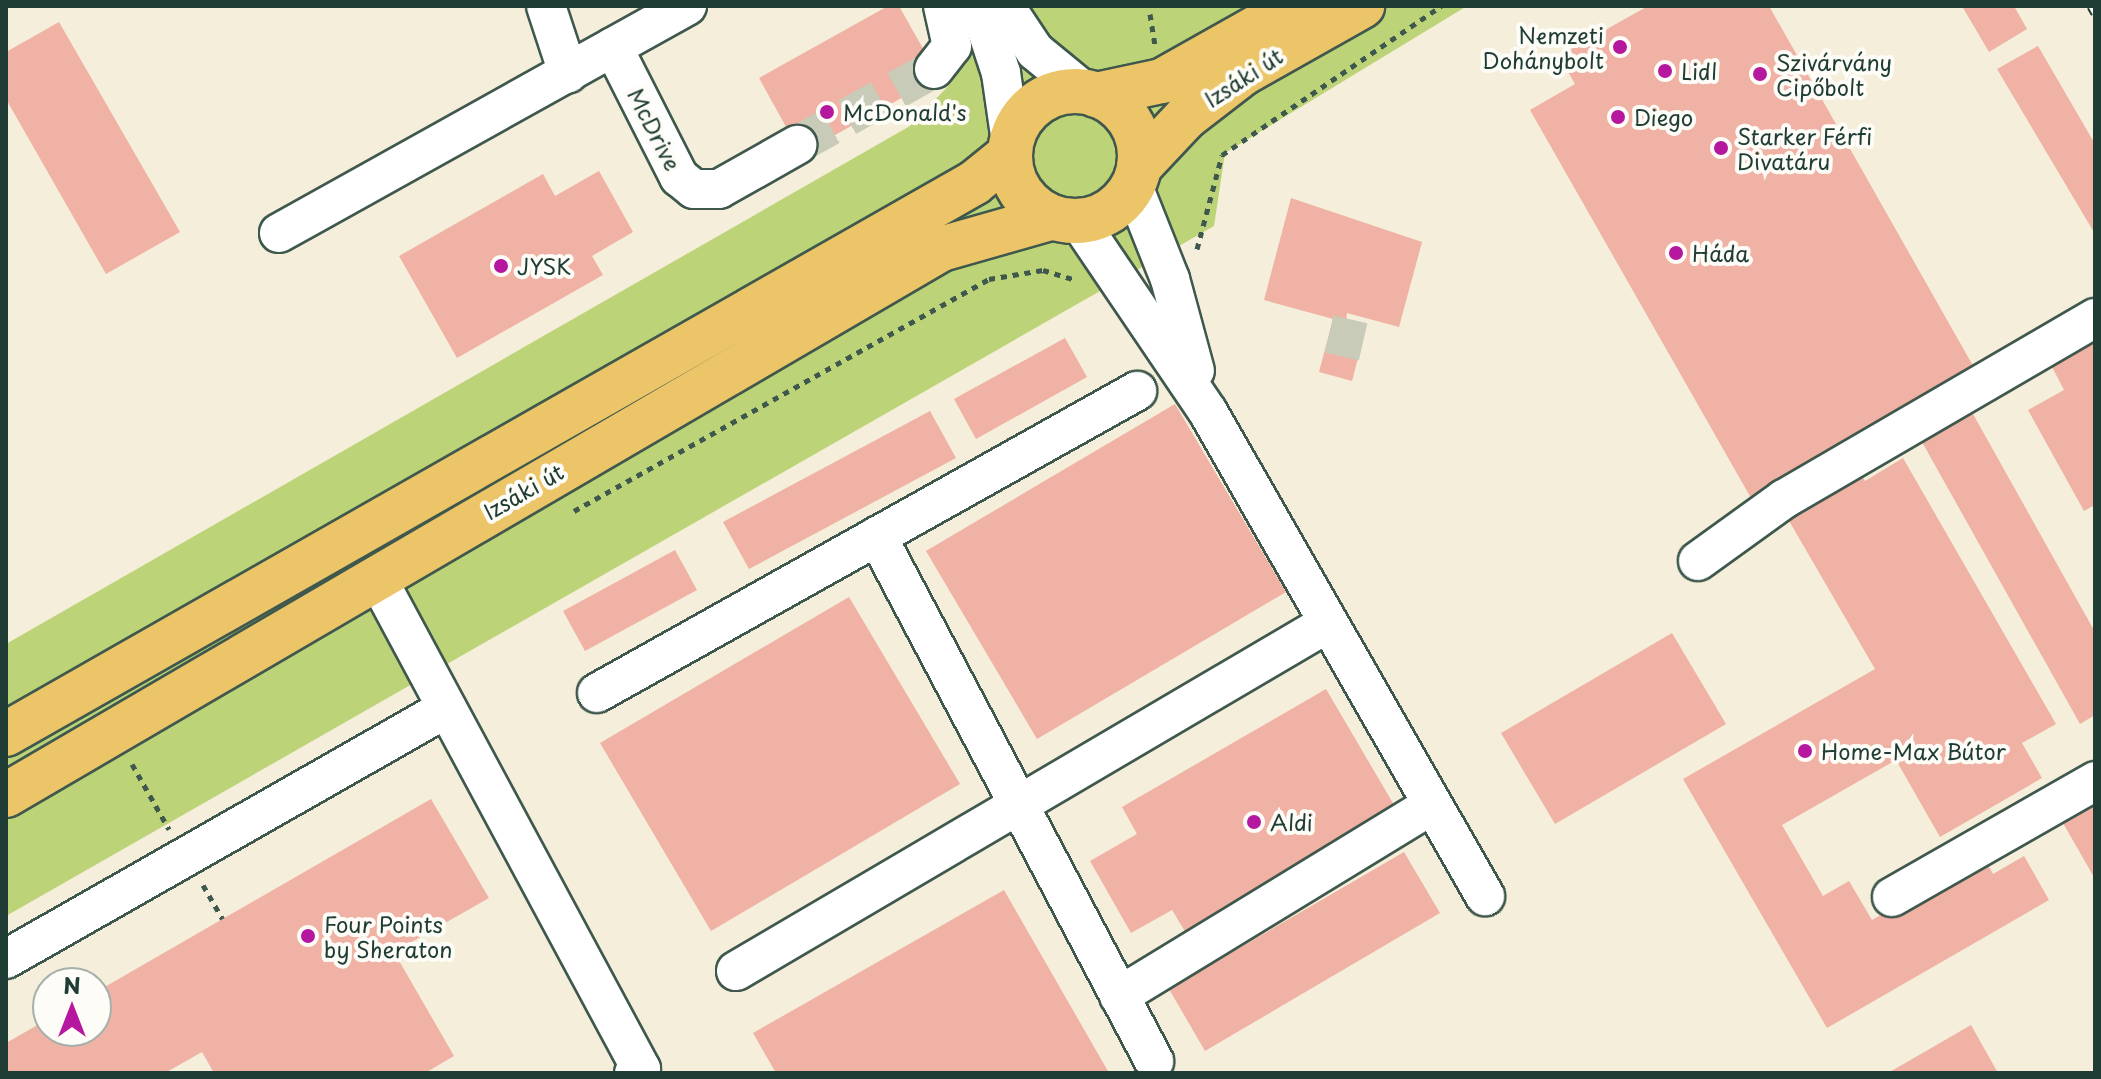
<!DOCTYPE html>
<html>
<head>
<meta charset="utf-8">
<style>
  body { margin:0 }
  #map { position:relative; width:2101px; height:1079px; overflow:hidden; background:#f4eeda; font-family:"Playpen Sans",sans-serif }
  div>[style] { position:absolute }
  .green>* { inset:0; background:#bdd377 }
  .building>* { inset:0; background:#f0b2a4 }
  .minor-tunnel>* { height:38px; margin-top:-19px; transform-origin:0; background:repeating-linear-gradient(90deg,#c9cbb9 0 38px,transparent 0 57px) }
  .path>* { height:5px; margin-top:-2.5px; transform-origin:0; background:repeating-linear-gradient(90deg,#3f584d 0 6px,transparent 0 12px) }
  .roads { filter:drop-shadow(2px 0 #3f584d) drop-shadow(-2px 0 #3f584d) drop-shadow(0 2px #3f584d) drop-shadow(0 -2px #3f584d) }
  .minor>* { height:38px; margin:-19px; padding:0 19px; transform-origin:19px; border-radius:19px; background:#fff }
  .major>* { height:44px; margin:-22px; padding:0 22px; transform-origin:22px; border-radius:22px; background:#edc569 }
  .major>.ring { margin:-22px; padding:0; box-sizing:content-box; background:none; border:44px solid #edc569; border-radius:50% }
  .rail>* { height:9px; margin-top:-4.5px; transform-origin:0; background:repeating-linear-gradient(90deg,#fdfcf7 0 18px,#1f3d34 0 36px); box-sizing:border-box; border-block:2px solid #1f3d34 }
  .dots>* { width:22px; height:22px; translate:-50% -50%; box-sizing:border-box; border:4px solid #fdfcf7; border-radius:50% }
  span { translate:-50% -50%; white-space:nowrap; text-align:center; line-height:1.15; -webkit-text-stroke:8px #fdfcf7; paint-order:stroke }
  .poi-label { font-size:22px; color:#1f3d34 }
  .right { translate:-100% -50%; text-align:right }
  .left { translate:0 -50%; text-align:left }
  .street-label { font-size:22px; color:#1f3d34 }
  .frame { position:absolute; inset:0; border:8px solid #1f3d34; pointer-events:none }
  .north { position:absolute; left:32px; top:967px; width:80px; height:80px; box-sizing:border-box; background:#fdfcf7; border:2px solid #a4b0a9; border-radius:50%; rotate:0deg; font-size:22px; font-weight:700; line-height:32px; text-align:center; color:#1f3d34 }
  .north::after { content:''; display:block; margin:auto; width:28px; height:36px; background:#b5179e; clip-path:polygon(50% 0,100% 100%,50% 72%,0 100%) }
</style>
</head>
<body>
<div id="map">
  <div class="green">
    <div style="clip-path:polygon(951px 6px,1467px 6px,1225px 153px,1214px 226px,6px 916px,6px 644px,910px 126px,952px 82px)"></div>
  </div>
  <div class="building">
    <div style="clip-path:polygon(888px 6px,899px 6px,939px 77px,801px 154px,759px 78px)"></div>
    <div style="clip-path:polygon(1648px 6px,1769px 6px,1976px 371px,1751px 498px,1530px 110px,1575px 84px,1559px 56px)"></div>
    <div style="clip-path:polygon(1962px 6px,2014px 6px,2027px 29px,1989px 52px)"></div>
    <div style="clip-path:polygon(59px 22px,180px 232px,106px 274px,6px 99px,6px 52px)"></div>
    <div style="clip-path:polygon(2038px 46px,2095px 144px,2095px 234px,1997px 69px)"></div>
    <div style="clip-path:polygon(599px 171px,633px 232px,592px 256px,603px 275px,457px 358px,399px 256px,543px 174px,555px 196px)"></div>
    <div style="clip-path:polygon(1291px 198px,1422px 242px,1399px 327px,1347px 313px,1346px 322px,1366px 328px,1352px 381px,1319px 372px,1333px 319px,1264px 300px)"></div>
    <div style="clip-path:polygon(2095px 336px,2095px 505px,2084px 511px,2028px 410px,2064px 390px,2049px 361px)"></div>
    <div style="clip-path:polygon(1065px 338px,1087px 377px,976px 439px,954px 399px)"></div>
    <div style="clip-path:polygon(1175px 404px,1286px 592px,1037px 739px,926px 551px)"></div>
    <div style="clip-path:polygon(930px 411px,956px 458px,749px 569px,723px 522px)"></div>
    <div style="clip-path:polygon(1973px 414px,2095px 632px,2095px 715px,2080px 724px,1922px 442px)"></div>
    <div style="clip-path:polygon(1903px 458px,2056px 724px,2022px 743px,2042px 778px,1940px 837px,1896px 760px,1782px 825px,1823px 896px,1849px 881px,1872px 920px,1983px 856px,1993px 874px,2024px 856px,2049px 900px,1827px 1028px,1683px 779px,1875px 669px,1781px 507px,1855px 465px,1865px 481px)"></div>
    <div style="clip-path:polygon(675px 550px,697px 590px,585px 651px,563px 611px)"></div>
    <div style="clip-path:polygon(849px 597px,960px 784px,711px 931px,600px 743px)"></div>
    <div style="clip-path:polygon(1672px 633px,1726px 724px,1555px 824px,1501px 733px)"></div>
    <div style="clip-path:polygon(1326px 689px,1397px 810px,1186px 933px,1172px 910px,1131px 933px,1090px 861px,1137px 834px,1122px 807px)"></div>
    <div style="clip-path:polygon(431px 799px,489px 898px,394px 952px,454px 1056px,425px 1073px,214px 1073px,202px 1052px,165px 1073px,6px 1073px,6px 1043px,48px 1019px,48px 1031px,96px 1031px,96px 992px)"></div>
    <div style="clip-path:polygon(2095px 805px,2095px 879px,2063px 823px)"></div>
    <div style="clip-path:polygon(1404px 852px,1440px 913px,1205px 1051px,1169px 989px)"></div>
    <div style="clip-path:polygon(1004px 890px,1109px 1073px,776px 1073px,753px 1033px)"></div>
    <div style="clip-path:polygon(1971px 1025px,1998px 1073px,1888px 1073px)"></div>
  </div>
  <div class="minor-tunnel">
    <div style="left:797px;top:145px;width:157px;rotate:-29deg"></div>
    <div style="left:1329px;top:334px;width:35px;rotate:13deg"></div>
  </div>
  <div class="path">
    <div style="left:1150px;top:14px;width:30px;rotate:81deg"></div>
    <div style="left:1197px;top:249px;width:97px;rotate:-75.1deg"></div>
    <div style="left:1222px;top:155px;width:265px;rotate:-34.2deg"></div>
    <div style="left:574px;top:511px;width:475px;rotate:-29.2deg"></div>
    <div style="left:989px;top:279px;width:55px;rotate:-9.5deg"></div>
    <div style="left:1043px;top:270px;width:34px;rotate:17deg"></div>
    <div style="left:132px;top:764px;width:75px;rotate:60.4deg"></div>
    <div style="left:203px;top:885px;width:39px;rotate:60deg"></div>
  </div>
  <div class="roads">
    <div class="minor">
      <div style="left:546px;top:6px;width:71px;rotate:71.8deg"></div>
      <div style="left:979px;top:6px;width:71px;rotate:71.8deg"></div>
      <div style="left:1001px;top:73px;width:70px;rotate:81.8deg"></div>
      <div style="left:1005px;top:6px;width:54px;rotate:56.3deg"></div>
      <div style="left:1035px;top:51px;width:65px;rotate:39.4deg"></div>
      <div style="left:613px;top:47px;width:146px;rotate:63.1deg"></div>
      <div style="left:679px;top:177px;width:19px;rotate:39deg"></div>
      <div style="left:694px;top:189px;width:25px"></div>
      <div style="left:719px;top:189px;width:90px;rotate:-29.4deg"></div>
      <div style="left:934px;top:69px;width:29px;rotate:-52deg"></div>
      <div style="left:952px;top:46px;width:41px;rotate:-102.7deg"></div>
      <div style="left:1133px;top:186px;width:100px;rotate:68.3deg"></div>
      <div style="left:1170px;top:279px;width:95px;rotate:74.8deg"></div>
      <div style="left:1078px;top:220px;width:232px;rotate:55.9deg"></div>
      <div style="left:1208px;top:412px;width:558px;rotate:60.22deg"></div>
      <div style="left:279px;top:233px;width:467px;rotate:-29.1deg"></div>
      <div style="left:877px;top:536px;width:594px;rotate:62.18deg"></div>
      <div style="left:1698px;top:561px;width:106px;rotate:-35.8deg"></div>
      <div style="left:1784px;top:499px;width:360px;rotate:-30.2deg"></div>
      <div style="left:376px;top:576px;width:560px;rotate:61.74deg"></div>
      <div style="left:641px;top:1069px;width:8px;rotate:150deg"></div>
      <div style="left:597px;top:693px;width:619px;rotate:-29.22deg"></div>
      <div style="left:1892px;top:897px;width:234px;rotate:-29.7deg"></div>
      <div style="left:6px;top:959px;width:507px;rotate:-29.65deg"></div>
      <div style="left:736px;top:971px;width:687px;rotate:-30.45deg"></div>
      <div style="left:1119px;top:996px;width:367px;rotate:-31.4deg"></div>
    </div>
    <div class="major">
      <div class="ring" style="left:1010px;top:91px;width:86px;height:86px"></div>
      <div style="left:1096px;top:95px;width:67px;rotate:-12deg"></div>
      <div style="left:1162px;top:81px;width:153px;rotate:-29.4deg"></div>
      <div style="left:1139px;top:167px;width:69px;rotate:-46.8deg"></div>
      <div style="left:1186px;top:117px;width:72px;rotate:-37.7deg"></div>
      <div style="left:1243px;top:73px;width:137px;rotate:-29.4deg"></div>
      <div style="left:6px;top:734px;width:1114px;rotate:-29.65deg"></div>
      <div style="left:974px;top:183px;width:46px;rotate:-38.9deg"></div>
      <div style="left:6px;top:795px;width:1083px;rotate:-30.28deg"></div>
      <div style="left:941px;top:249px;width:116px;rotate:-15.9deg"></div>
    </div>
  </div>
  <div class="rail">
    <div style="left:2091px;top:6px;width:8px;rotate:60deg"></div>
  </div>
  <div class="dots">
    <div style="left:1620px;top:47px;background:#b5179e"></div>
    <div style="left:1665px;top:71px;background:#b5179e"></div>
    <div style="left:1760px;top:74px;background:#b5179e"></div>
    <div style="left:827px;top:112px;background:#b5179e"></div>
    <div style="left:1618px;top:117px;background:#b5179e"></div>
    <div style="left:1721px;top:148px;background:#b5179e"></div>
    <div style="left:1676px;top:253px;background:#b5179e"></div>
    <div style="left:501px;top:266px;background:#b5179e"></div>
    <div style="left:1805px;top:751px;background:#b5179e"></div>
    <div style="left:1254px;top:822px;background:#b5179e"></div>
    <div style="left:308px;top:936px;background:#b5179e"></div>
  </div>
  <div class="poi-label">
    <span class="right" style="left:1604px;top:47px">Nemzeti<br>Dohánybolt</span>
    <span class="left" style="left:1776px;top:74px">Szivárvány<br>Cipőbolt</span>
    <span class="left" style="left:1681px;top:71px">Lidl</span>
    <span class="left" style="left:843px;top:112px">McDonald's</span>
    <span class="left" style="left:1634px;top:117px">Diego</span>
    <span class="left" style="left:1737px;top:148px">Starker Férfi<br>Divatáru</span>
    <span class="left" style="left:1692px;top:253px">Háda</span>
    <span class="left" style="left:517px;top:266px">JYSK</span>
    <span class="left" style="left:1821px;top:751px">Home-Max Bútor</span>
    <span class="left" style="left:1270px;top:822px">Aldi</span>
    <span class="left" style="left:324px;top:936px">Four Points<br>by Sheraton</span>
  </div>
  <div class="street-label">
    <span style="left:1243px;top:77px;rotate:-33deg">Izsáki út</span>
    <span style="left:655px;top:129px;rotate:63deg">McDrive</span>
    <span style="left:523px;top:491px;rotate:-30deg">Izsáki út</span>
  </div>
  <div class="frame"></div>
  <div class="north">N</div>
</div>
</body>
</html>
